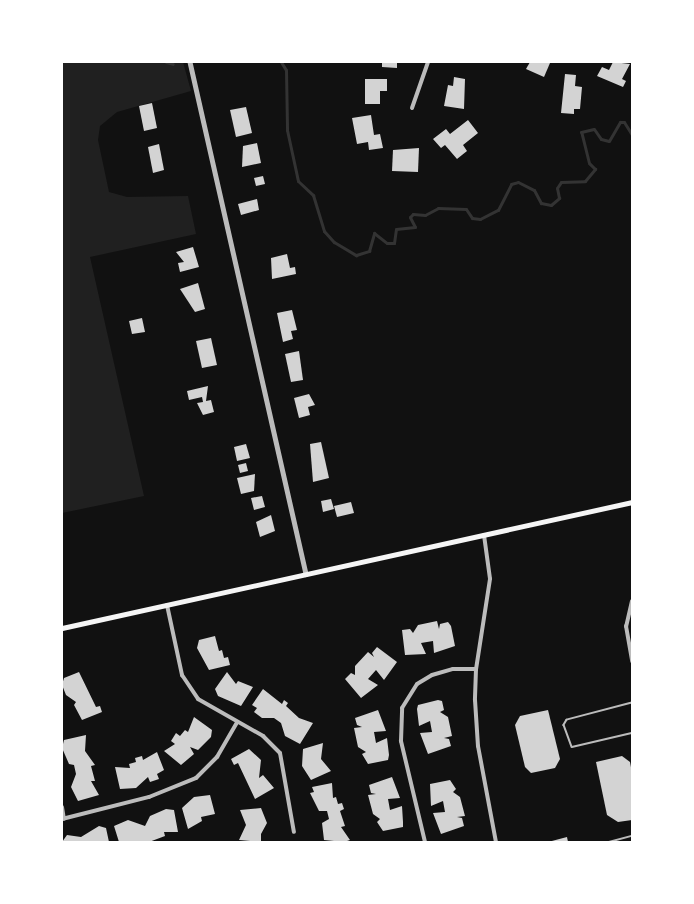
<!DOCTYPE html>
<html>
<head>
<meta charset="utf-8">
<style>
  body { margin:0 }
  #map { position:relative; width:694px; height:904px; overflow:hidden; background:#111; font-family:Quicksand,sans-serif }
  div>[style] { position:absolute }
  .green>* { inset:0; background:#202020 }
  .stream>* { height:3px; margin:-1.5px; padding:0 1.5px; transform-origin:1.5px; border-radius:1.5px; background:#333 }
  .building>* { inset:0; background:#d3d3d3 }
  .service>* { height:1.5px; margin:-0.75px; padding:0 0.75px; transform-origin:0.75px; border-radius:0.75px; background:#bcbcbc }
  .minor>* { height:4px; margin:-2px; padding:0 2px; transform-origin:2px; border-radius:2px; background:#bcbcbc }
  .tertiary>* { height:4.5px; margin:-2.25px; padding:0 2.25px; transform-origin:2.25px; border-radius:2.25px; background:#bcbcbc }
  .secondary>* { height:5px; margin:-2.5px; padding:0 2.5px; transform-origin:2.5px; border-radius:2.5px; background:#f5f5f5 }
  span { translate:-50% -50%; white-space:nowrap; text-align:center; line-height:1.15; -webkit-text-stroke:5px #fff; paint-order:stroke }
  .frame { position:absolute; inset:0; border:63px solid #fff; pointer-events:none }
</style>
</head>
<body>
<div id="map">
  <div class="green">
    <div style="clip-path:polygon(62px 62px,183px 62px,191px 91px,117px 112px,100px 126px,98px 140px,109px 192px,127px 197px,188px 196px,196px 234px,90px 257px,144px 496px,62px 513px)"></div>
  </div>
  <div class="stream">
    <div style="left:166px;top:62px;width:7px;rotate:16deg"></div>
    <div style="left:281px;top:62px;width:9px;rotate:58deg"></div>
    <div style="left:286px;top:70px;width:60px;rotate:89deg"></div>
    <div style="left:287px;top:130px;width:52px;rotate:77.8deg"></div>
    <div style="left:298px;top:181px;width:21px;rotate:43deg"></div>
    <div style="left:313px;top:195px;width:38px;rotate:73deg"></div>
    <div style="left:324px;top:231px;width:15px;rotate:48deg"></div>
    <div style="left:334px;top:242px;width:26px;rotate:31deg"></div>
    <div style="left:356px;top:255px;width:14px;rotate:-17deg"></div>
    <div style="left:369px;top:251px;width:19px;rotate:-74deg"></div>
    <div style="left:374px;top:233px;width:16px;rotate:38deg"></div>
    <div style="left:387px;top:243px;width:7px"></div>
    <div style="left:394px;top:243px;width:14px;rotate:-82deg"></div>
    <div style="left:396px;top:229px;width:19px;rotate:-6deg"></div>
    <div style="left:415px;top:227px;width:11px;rotate:-117deg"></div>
    <div style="left:410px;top:217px;width:4px;rotate:-45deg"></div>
    <div style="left:413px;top:214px;width:12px;rotate:5deg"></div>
    <div style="left:425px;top:215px;width:15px;rotate:-28deg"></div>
    <div style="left:438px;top:208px;width:28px;rotate:2deg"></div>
    <div style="left:466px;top:209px;width:11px;rotate:56deg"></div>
    <div style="left:472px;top:218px;width:8px;rotate:7deg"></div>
    <div style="left:480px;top:219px;width:20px;rotate:-27deg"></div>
    <div style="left:498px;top:210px;width:29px;rotate:-63deg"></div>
    <div style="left:511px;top:184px;width:7px;rotate:-16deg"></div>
    <div style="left:518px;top:182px;width:18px;rotate:27deg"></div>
    <div style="left:534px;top:190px;width:15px;rotate:62deg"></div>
    <div style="left:541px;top:203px;width:10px;rotate:11deg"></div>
    <div style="left:551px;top:205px;width:11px;rotate:-41deg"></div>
    <div style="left:559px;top:198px;width:10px;rotate:-101deg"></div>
    <div style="left:557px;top:188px;width:7px;rotate:-56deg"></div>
    <div style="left:561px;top:182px;width:24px;rotate:-2deg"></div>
    <div style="left:585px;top:181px;width:16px;rotate:-50deg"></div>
    <div style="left:595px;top:169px;width:8px;rotate:-135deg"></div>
    <div style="left:589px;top:163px;width:32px;rotate:-104deg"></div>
    <div style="left:581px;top:132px;width:13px;rotate:-13deg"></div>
    <div style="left:594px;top:129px;width:12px;rotate:55deg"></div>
    <div style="left:601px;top:139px;width:8px;rotate:14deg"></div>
    <div style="left:609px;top:141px;width:22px;rotate:-60deg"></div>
    <div style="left:620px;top:122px;width:4px"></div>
    <div style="left:624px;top:122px;width:15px;rotate:58deg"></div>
  </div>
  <div class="building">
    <div style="clip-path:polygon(382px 62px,397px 62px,397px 68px,382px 67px)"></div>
    <div style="clip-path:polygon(530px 62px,550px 63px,544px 77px,526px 69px)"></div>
    <div style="clip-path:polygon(613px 62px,630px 64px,622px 79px,626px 81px,623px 87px,597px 76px,602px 67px,609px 70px)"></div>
    <div style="clip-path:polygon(565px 74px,576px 75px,575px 86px,582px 87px,580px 109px,574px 109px,574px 114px,561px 113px)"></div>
    <div style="clip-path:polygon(454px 77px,465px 79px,464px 109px,444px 106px,448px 85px,453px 86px)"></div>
    <div style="clip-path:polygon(365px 79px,387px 79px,387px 91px,380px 91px,380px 104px,365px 104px)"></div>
    <div style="clip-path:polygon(152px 103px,157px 128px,144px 131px,139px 106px)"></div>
    <div style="clip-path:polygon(246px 107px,252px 133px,236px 137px,230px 110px)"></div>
    <div style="clip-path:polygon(371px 115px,374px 135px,380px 134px,383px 148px,369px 150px,368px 142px,357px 144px,352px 118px)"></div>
    <div style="clip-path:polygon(468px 120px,478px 133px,463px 145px,467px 151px,457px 159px,445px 145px,441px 148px,433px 139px,446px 129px,450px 134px)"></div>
    <div style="clip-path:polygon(257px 143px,261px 163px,242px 167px,243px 146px)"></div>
    <div style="clip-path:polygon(159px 144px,164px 170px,153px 173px,148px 147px)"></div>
    <div style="clip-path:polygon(419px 148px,418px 172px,392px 171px,393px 150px)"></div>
    <div style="clip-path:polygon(263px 176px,265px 184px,256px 186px,254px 178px)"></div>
    <div style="clip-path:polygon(257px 199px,259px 210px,241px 215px,238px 204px)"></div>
    <div style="clip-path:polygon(193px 247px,199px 267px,180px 272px,178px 263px,184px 262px,176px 252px)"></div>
    <div style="clip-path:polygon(287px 254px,290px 268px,295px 267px,296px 274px,272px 279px,271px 258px)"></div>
    <div style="clip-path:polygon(198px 283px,205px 309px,195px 312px,180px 289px)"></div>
    <div style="clip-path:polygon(292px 310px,297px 330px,291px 331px,293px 339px,283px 342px,277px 313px)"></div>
    <div style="clip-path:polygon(142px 318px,145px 332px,132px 334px,129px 321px)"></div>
    <div style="clip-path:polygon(211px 338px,217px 365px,202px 368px,196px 341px)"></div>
    <div style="clip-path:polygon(299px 351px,303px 380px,291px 382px,285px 354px)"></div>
    <div style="clip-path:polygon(208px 386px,206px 401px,211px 400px,214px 412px,203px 415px,197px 403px,203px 402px,202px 397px,189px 400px,187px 391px)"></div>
    <div style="clip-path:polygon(309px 394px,315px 405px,308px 407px,310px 415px,299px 418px,294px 398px)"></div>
    <div style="clip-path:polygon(321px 442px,329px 478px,313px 482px,310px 444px)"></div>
    <div style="clip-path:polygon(246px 444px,250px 458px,237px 461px,234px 447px)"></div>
    <div style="clip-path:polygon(246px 463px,248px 471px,240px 473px,238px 465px)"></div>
    <div style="clip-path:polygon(255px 474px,254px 491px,241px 494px,237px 478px)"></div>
    <div style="clip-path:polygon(262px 496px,265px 507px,254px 510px,251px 498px)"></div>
    <div style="clip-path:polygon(331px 499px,334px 509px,323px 512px,321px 501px)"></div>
    <div style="clip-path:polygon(351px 502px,354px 513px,337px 517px,334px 506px)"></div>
    <div style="clip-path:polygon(271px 515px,275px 531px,260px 537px,256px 522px)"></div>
    <div style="clip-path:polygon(437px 621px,439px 629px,440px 624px,448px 622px,451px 626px,455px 646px,434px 653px,433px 641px,421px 643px,426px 654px,405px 655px,402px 630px,410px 629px,413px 633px,418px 625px)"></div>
    <div style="clip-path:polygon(215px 636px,219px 651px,222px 650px,224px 658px,228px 657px,230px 665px,209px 670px,197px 648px,199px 640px)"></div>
    <div style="clip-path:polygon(377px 647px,397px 662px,384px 680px,376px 670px,368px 679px,378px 685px,361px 698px,345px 679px,351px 673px,355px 675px,355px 666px,368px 652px,374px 657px,372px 653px)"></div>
    <div style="clip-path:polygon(79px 672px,96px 707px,100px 706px,102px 712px,82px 720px,74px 705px,76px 702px,66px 695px,62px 685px,64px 678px)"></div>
    <div style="clip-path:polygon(227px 672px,236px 684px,238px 681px,253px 687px,241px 706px,218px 696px,215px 689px)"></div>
    <div style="clip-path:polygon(263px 689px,282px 704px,284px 700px,288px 703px,286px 706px,299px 718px,313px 723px,300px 744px,285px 736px,281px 723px,274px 718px,262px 718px,254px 712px,257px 708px,252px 705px)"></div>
    <div style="clip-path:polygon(438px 700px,442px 701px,444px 710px,440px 712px,448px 717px,452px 736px,444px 738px,449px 739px,451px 746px,428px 754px,420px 733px,432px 732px,430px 721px,419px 726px,417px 709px,418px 705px)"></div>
    <div style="clip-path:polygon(378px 710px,386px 731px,374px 732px,376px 743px,387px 738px,389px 755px,388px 760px,368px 764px,362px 754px,366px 752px,358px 747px,354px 728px,362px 727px,357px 725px,355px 718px)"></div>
    <div style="clip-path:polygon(548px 710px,560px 759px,555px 768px,531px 773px,525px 767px,515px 725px,520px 716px)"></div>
    <div style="clip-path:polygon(194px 717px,212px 730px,211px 737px,198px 750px,190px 747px,194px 754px,181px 765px,164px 751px,175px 744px,171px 741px,176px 733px,180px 736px,185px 730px,188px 732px)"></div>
    <div style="clip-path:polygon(86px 735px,85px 751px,95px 765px,91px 766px,95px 781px,91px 781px,99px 795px,78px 801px,71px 787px,76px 774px,74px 765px,69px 764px,62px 748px,64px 740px)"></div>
    <div style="clip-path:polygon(323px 743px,321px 759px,331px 771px,311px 780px,302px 766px,303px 749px)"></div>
    <div style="clip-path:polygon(249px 749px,261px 760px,259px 778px,263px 775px,274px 788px,255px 799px,238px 763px,234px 765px,231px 759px)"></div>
    <div style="clip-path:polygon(157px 752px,164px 770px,157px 774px,159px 779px,150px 782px,148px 777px,136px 788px,120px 789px,115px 767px,130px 768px,129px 764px,136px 762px,135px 758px,142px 756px,143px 760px)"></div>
    <div style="clip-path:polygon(622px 756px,630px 762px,632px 773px,632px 820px,618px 822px,607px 815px,596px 762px)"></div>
    <div style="clip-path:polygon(392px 777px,400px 798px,388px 799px,390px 810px,402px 806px,403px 822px,403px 827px,383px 831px,377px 822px,380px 819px,373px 814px,368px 795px,376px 794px,371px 793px,369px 785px)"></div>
    <div style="clip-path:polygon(450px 780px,456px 789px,453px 792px,460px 797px,465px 816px,457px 817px,462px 818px,464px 826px,441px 834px,433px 813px,445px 812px,443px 801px,431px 806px,430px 784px)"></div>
    <div style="clip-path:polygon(332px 783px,333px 798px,336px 797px,338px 804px,342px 803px,344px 809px,340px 811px,345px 826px,341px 827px,350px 840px,344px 842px,324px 840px,322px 823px,329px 819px,327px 811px,319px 811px,310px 793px,314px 792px,312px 787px)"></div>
    <div style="clip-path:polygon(210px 795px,215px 814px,201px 817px,202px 821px,188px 829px,182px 808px,194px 797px)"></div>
    <div style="clip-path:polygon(261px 808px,267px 823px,261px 834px,261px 842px,239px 840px,246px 825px,240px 810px)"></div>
    <div style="clip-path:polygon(166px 809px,174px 810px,178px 832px,164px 832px,165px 836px,149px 842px,119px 842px,114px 826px,128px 820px,145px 826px,150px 816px)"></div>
    <div style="clip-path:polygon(99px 826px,106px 828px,109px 842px,62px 842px,67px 835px,81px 837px)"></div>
    <div style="clip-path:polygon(567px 837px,568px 842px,548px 842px)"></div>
  </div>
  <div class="service">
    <div style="left:632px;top:703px;width:67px;rotate:165.3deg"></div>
    <div style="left:567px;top:720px;width:6px;rotate:121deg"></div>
    <div style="left:564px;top:725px;width:23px;rotate:70deg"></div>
    <div style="left:572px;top:747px;width:62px;rotate:-13.1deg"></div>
    <div style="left:609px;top:842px;width:24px;rotate:-15deg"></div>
  </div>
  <div class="minor">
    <div style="left:412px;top:108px;width:49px;rotate:-70.8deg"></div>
    <div style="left:484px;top:535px;width:44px;rotate:82.2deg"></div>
    <div style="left:490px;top:579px;width:91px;rotate:98.8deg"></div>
    <div style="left:476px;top:669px;width:31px;rotate:92deg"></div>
    <div style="left:475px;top:700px;width:46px;rotate:86.3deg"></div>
    <div style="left:478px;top:746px;width:98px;rotate:79.4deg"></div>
    <div style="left:632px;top:601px;width:26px;rotate:103deg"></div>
    <div style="left:626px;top:626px;width:36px;rotate:80deg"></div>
    <div style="left:167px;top:605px;width:72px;rotate:77.9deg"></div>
    <div style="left:182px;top:675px;width:29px;rotate:56deg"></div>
    <div style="left:198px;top:699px;width:75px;rotate:29.6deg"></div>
    <div style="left:263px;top:736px;width:24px;rotate:45deg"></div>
    <div style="left:280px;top:753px;width:80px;rotate:80deg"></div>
    <div style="left:62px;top:807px;width:12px;rotate:81deg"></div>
    <div style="left:62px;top:819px;width:90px;rotate:-14.2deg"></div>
    <div style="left:149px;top:797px;width:51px;rotate:-22deg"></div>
    <div style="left:196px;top:778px;width:30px;rotate:-45deg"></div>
    <div style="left:217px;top:757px;width:39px;rotate:-60deg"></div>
    <div style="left:425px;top:842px;width:104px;rotate:-103.4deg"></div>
    <div style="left:401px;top:741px;width:33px;rotate:-88deg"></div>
    <div style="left:402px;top:708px;width:28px;rotate:-58deg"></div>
    <div style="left:417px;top:684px;width:17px;rotate:-31deg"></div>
    <div style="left:432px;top:675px;width:22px;rotate:-16deg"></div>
    <div style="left:453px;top:669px;width:23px"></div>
  </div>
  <div class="tertiary">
    <div style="left:190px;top:62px;width:525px;rotate:77.23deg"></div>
  </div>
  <div class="secondary">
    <div style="left:62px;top:628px;width:584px;rotate:-12.46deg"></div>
  </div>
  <div class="frame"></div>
</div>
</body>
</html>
